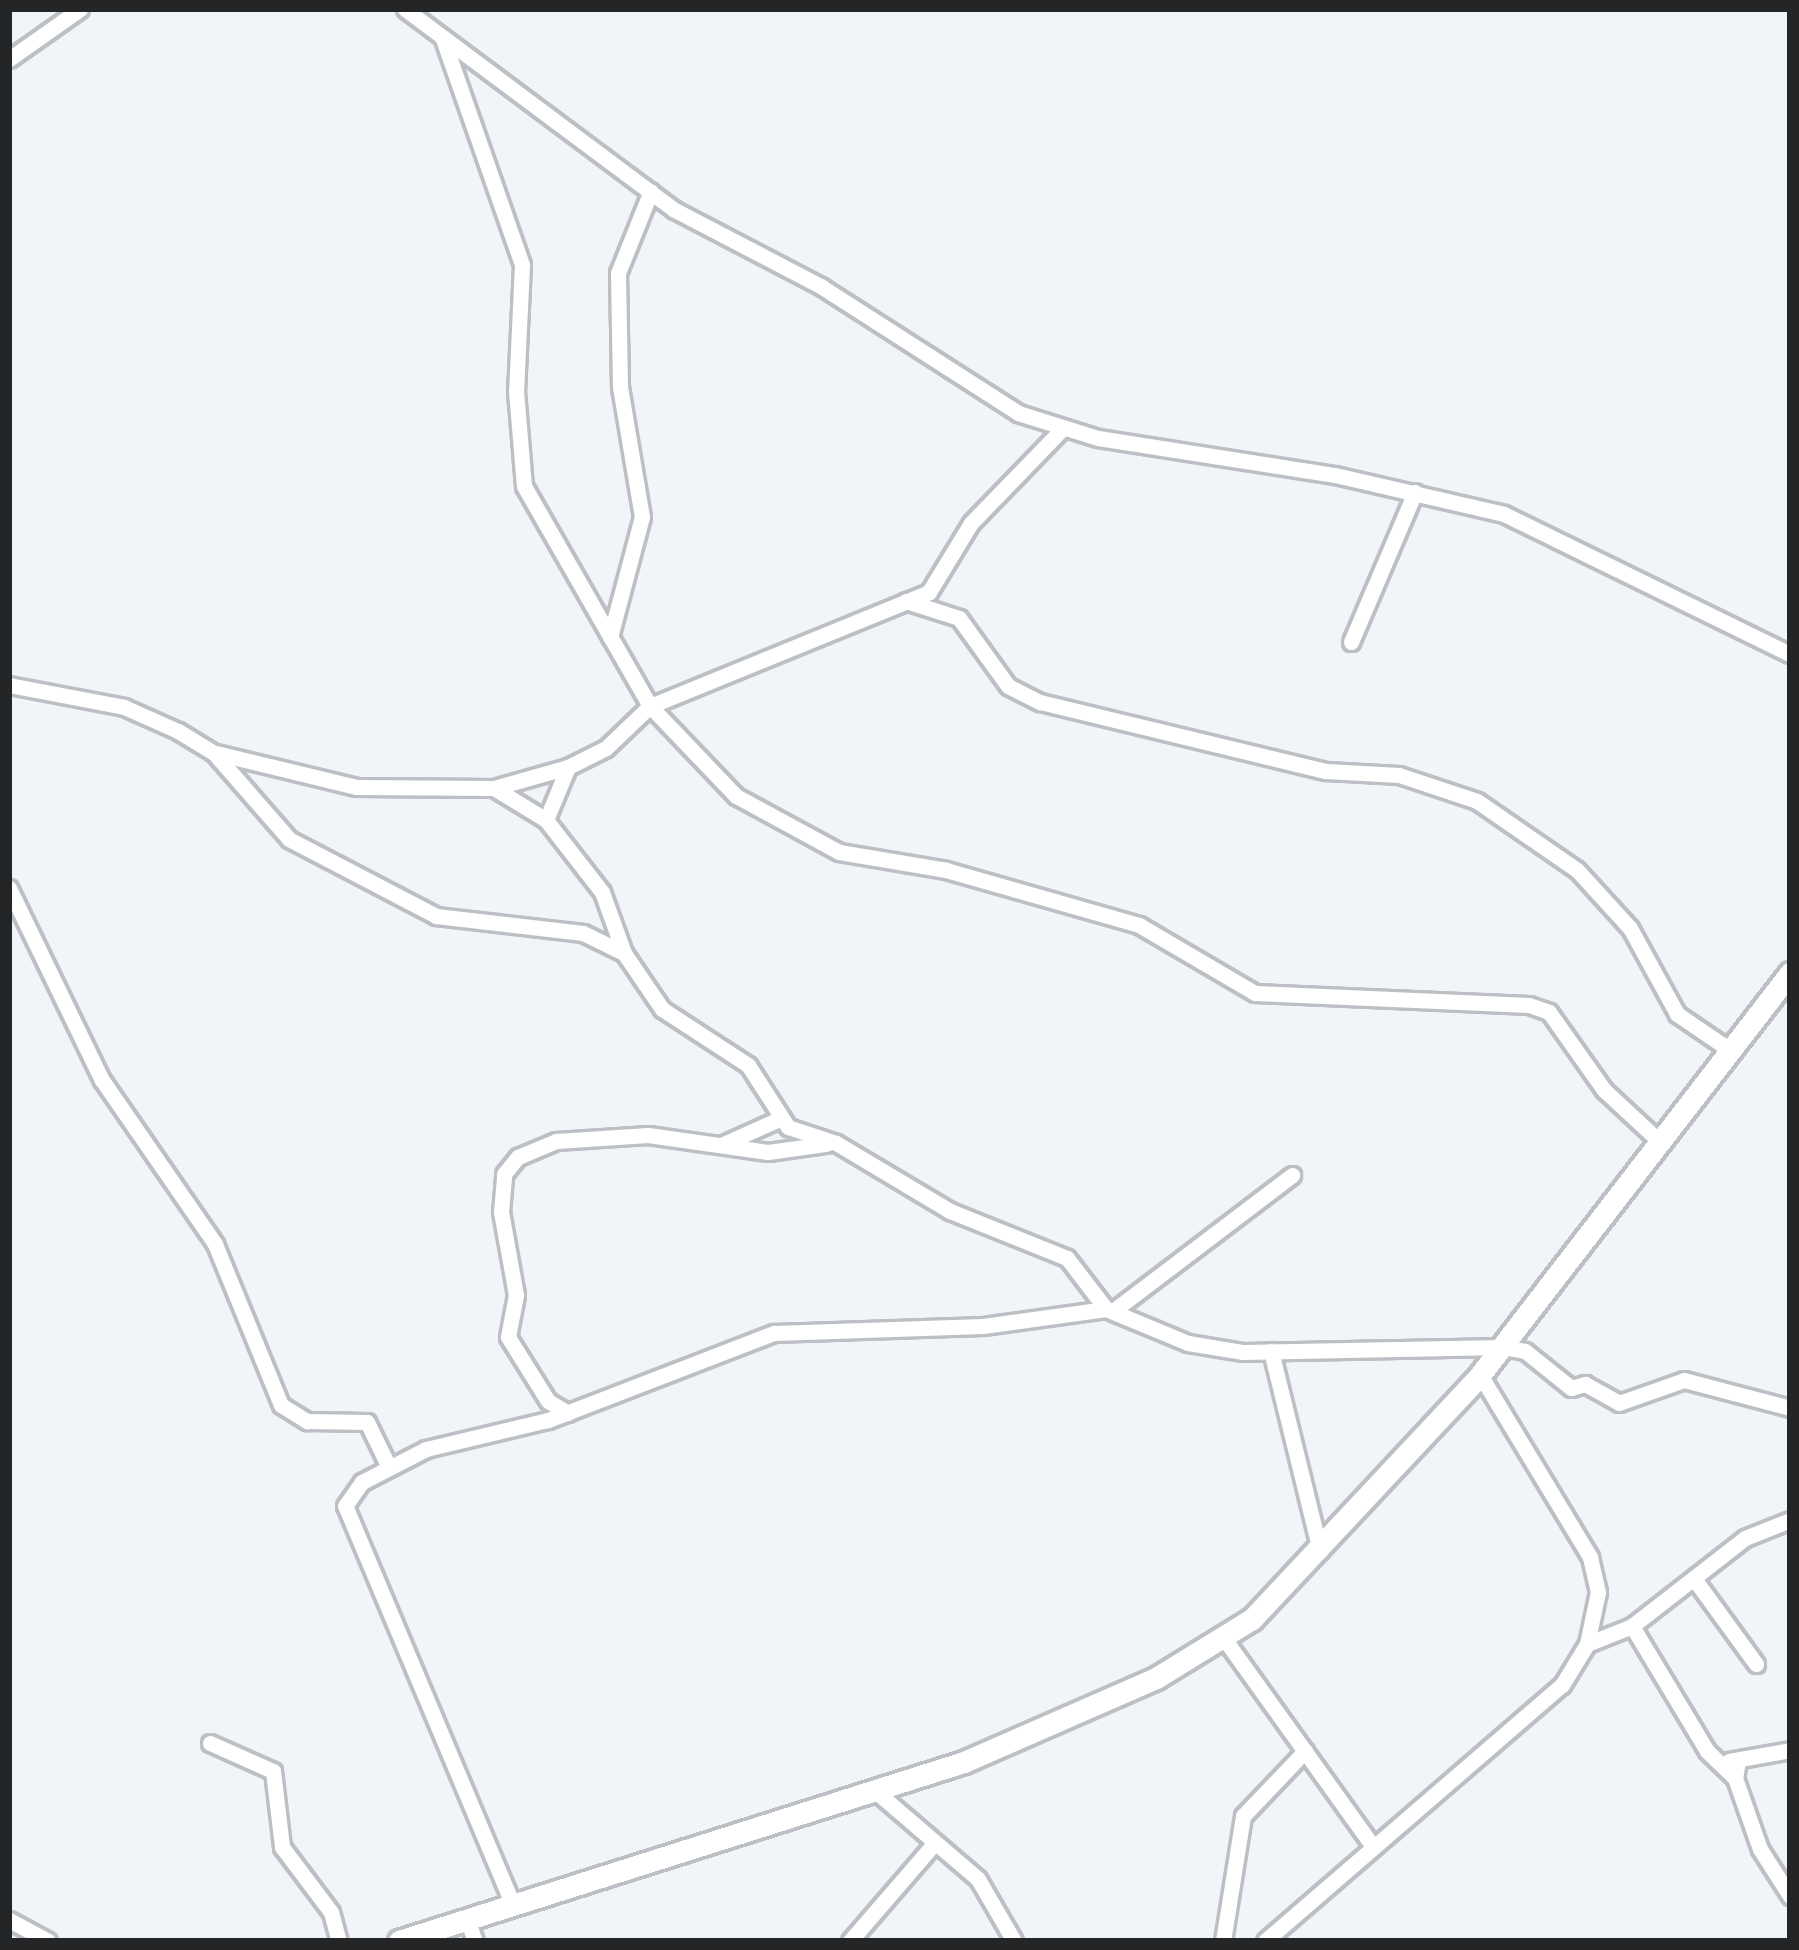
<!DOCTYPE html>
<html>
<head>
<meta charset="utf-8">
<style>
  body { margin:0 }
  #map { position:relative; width:1799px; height:1950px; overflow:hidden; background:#f1f5fa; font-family:"Open Sans",sans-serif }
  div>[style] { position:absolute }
  .roads { filter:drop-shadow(3px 0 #bcc0c5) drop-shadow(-3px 0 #bcc0c5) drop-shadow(0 3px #bcc0c5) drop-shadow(0 -3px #bcc0c5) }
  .street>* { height:15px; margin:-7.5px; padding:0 7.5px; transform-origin:7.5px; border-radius:7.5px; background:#fff }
  .secondary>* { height:21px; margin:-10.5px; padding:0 10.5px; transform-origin:10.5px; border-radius:10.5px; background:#fff }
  span { translate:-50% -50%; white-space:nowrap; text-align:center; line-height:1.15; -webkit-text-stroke:9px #f1f5fa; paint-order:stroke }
  .frame { position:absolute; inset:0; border:12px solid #232527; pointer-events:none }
</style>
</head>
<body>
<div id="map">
  <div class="roads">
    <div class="street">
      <div style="left:405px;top:9px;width:337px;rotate:36.7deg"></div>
      <div style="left:675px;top:210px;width:166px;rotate:27.6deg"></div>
      <div style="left:822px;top:287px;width:233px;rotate:32.7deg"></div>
      <div style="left:1018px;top:413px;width:84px;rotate:17.4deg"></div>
      <div style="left:1098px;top:438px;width:240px;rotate:8.9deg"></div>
      <div style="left:1335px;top:475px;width:173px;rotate:13deg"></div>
      <div style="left:1504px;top:514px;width:318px;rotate:26.1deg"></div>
      <div style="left:443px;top:39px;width:239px;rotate:70.7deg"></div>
      <div style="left:522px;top:265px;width:126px;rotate:92.7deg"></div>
      <div style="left:516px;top:391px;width:95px;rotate:85.2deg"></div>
      <div style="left:524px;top:486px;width:254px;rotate:60.2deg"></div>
      <div style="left:650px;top:706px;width:124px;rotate:46.3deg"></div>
      <div style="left:736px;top:796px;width:117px;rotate:28.5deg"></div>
      <div style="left:839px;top:852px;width:109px;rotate:9.5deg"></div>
      <div style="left:946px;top:870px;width:201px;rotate:15.9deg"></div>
      <div style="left:1139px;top:925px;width:134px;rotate:30.4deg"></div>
      <div style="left:1255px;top:993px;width:274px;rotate:2.5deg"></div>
      <div style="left:1529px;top:1005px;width:21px;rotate:19deg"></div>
      <div style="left:1549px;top:1012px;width:95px;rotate:54.8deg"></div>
      <div style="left:1604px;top:1090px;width:75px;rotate:42.8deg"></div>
      <div style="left:9px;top:59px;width:87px;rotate:-35.2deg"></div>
      <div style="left:906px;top:601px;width:56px;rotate:17.8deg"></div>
      <div style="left:959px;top:618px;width:84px;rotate:54.2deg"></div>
      <div style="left:1008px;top:686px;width:36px;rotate:27deg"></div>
      <div style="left:1040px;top:702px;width:294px;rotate:13.6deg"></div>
      <div style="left:1326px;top:771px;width:73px;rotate:3.1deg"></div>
      <div style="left:1399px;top:775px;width:82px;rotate:18.4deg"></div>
      <div style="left:1477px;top:801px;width:121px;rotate:34.6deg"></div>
      <div style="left:1577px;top:870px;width:79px;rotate:47.6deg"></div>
      <div style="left:1630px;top:928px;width:98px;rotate:61.3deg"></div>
      <div style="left:1677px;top:1014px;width:64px;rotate:34.2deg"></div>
      <div style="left:610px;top:637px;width:124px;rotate:-75.1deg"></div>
      <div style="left:642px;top:517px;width:132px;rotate:-99.6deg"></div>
      <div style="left:620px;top:387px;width:114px;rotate:-91deg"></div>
      <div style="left:618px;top:273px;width:88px;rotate:-68.1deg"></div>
      <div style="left:1351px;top:642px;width:163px;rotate:-66.9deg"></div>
      <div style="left:9px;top:685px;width:117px;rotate:10.8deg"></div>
      <div style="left:124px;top:707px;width:59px;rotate:24deg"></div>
      <div style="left:178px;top:731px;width:42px;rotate:31.4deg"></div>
      <div style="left:214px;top:753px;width:114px;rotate:48.9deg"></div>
      <div style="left:289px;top:839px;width:166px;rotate:27.6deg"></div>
      <div style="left:436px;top:916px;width:148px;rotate:6.6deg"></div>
      <div style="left:583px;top:933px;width:46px;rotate:26deg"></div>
      <div style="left:624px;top:953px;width:68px;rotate:55.8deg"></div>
      <div style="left:662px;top:1009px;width:103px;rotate:33.1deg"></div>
      <div style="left:748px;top:1065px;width:74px;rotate:57.2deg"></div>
      <div style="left:788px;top:1127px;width:51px;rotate:18.4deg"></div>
      <div style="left:836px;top:1143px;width:133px;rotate:30.8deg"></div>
      <div style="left:950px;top:1211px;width:126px;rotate:21.9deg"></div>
      <div style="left:1067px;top:1258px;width:64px;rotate:52.6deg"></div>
      <div style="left:216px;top:753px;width:145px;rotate:13.6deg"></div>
      <div style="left:357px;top:787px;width:137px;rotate:0.4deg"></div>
      <div style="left:494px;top:788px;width:77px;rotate:-15.8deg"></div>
      <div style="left:568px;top:767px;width:42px;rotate:-26.6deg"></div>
      <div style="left:606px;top:748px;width:61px;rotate:-43.7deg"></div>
      <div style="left:650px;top:706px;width:301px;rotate:-22.2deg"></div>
      <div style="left:929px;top:592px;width:81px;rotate:-58.7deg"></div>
      <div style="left:971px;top:523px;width:129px;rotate:-45.9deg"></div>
      <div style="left:494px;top:788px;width:61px;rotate:31.6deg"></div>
      <div style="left:546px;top:820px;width:91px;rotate:52.1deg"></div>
      <div style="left:602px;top:892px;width:65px;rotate:70.2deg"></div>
      <div style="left:546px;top:820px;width:57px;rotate:-67.5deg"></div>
      <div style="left:9px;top:888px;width:213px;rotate:64.2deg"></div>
      <div style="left:102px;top:1080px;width:199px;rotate:55.4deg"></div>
      <div style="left:215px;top:1244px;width:174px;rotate:67.7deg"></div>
      <div style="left:281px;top:1405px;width:31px;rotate:32deg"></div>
      <div style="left:307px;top:1421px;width:60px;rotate:1deg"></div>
      <div style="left:367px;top:1422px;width:48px;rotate:64deg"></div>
      <div style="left:721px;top:1145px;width:64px;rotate:-24.1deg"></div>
      <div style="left:1113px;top:1311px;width:225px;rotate:-37.2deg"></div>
      <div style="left:1271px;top:1351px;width:206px;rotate:76.2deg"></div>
      <div style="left:568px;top:1413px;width:23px;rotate:-149deg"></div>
      <div style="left:548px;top:1401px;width:75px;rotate:-122deg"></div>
      <div style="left:508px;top:1337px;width:43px;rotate:-79.2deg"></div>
      <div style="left:516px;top:1295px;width:84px;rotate:-100.2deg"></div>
      <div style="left:501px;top:1212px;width:38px;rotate:-85deg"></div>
      <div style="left:504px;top:1174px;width:22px;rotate:-51deg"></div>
      <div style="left:518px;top:1157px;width:41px;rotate:-22.8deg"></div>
      <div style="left:556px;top:1141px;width:92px;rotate:-3.7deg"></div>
      <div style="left:648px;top:1135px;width:121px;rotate:8.1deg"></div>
      <div style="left:768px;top:1152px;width:59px;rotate:-7.9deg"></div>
      <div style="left:1695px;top:1580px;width:104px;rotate:54deg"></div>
      <div style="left:1632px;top:1626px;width:146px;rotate:59deg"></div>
      <div style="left:1707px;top:1751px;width:39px;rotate:44deg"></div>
      <div style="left:1223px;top:1637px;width:254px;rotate:54.4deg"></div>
      <div style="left:1587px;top:1644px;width:48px;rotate:-21.8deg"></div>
      <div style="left:1632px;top:1626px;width:143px;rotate:-37.9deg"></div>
      <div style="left:1745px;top:1538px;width:48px;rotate:-21.8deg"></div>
      <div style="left:210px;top:1743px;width:69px;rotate:24deg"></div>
      <div style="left:273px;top:1771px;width:77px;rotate:83.2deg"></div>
      <div style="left:282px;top:1847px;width:81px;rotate:53deg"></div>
      <div style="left:331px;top:1912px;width:30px;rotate:75deg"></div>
      <div style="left:1738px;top:1760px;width:18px;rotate:99deg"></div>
      <div style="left:1735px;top:1778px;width:75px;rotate:70.6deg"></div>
      <div style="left:1760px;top:1849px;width:56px;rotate:57.4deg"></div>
      <div style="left:1729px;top:1761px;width:62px;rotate:-10.2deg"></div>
      <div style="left:873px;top:1789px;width:138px;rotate:40.6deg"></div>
      <div style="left:978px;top:1879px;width:72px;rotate:59.9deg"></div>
      <div style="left:513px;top:1905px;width:433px;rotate:-112.8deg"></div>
      <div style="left:345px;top:1506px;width:29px;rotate:-55deg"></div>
      <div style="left:362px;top:1482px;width:72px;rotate:-27.3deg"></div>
      <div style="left:426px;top:1449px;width:125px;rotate:-13.4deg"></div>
      <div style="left:548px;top:1420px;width:242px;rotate:-21.1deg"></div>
      <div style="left:774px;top:1333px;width:209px;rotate:-1.9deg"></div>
      <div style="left:983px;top:1326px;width:124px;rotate:-7.9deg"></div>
      <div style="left:1106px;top:1309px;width:89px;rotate:22.5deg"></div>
      <div style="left:1188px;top:1343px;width:56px;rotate:9.3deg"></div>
      <div style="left:1243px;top:1352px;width:260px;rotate:-1.1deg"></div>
      <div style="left:1503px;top:1347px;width:22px;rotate:10deg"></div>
      <div style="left:1525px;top:1351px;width:59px;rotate:38.8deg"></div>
      <div style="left:1571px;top:1388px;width:15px;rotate:-16deg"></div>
      <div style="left:1585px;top:1384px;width:39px;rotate:29deg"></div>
      <div style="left:1619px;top:1403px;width:69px;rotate:-19.5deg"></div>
      <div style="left:1684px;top:1380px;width:110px;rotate:14.8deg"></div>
      <div style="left:9px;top:1920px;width:44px;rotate:28.3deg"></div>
      <div style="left:468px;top:1922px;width:20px;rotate:70deg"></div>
      <div style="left:850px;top:1941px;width:127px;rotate:-49.2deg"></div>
      <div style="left:1223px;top:1941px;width:127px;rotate:-80.9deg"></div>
      <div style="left:1243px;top:1816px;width:90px;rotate:-46.4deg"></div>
      <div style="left:1265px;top:1941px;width:392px;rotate:-40.8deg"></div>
      <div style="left:1562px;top:1685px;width:48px;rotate:-58.6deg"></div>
      <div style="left:1587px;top:1644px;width:53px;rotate:-78.1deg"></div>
      <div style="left:1598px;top:1592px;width:36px;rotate:-103deg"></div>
      <div style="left:1590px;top:1557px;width:213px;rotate:-121.1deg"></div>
    </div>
    <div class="secondary">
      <div style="left:399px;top:1941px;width:593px;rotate:-17.58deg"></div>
      <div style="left:964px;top:1762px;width:210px;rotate:-23.6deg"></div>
      <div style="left:1156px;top:1678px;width:113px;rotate:-31.6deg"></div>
      <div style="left:1252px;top:1619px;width:334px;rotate:-46.9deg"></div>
      <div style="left:1480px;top:1375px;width:508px;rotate:-52.36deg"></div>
    </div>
  </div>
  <div class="frame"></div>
</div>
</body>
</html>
